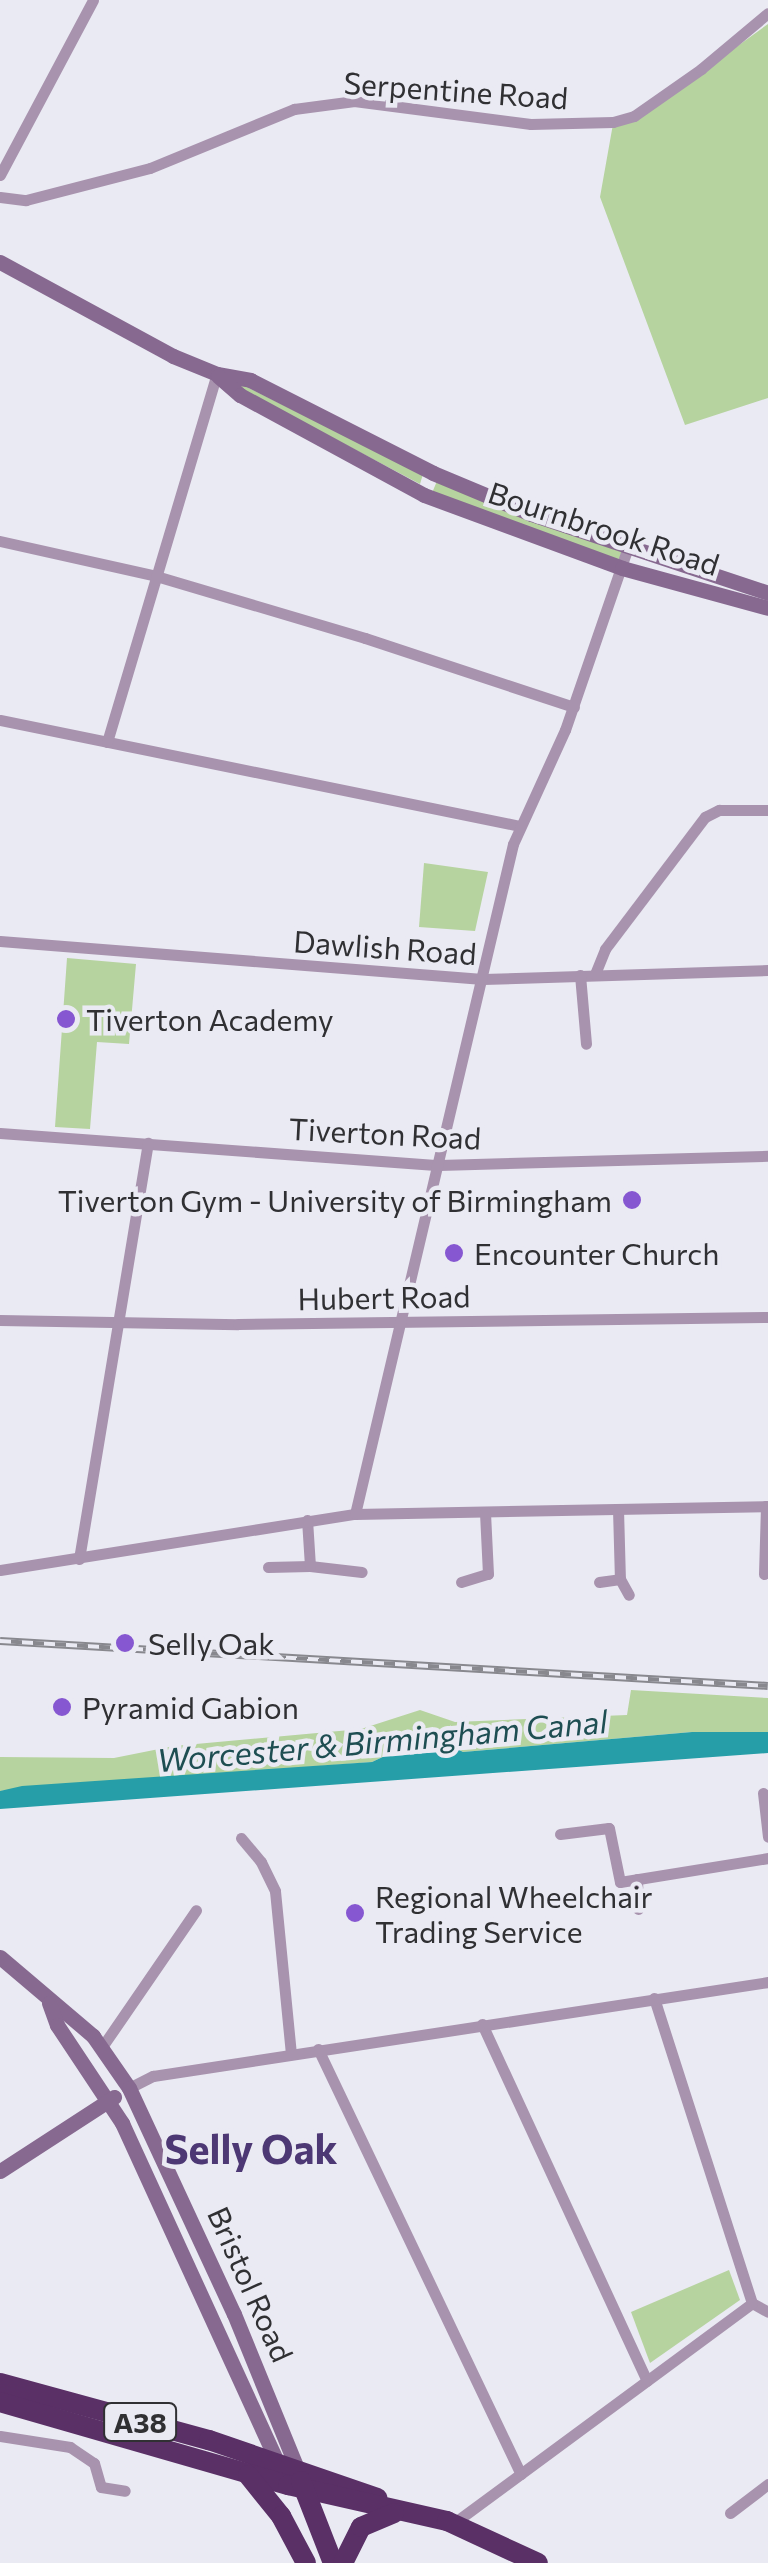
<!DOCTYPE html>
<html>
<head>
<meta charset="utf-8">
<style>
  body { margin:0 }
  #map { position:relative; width:768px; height:2563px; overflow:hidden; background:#eaeaf3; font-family:Commissioner,sans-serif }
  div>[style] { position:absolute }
  .green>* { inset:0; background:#b6d39f }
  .water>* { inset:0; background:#269ea8 }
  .street>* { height:11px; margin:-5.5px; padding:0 5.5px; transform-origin:5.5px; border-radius:5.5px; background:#a893ae }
  .secondary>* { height:15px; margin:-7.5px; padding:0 7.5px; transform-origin:7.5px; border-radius:7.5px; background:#876990 }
  .highway>* { height:20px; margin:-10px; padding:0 10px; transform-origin:10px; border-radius:10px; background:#5a3066 }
  .rail>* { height:8px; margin-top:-4px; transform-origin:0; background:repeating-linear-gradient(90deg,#eaeaf3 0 11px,#88888e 0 22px); box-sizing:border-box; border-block:2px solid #88888e }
  .dots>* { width:28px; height:28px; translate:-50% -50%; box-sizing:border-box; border:5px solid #eaeaf3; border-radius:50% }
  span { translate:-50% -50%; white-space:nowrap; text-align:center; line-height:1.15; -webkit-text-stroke:9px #eaeaf3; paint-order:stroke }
  .shield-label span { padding:2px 8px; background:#eaeaf3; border:2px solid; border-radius:8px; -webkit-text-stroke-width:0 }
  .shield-label { font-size:28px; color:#303033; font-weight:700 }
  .street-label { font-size:30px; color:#303033 }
  .poi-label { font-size:30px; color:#303033 }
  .left { translate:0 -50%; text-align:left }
  .right { translate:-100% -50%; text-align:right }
  .water-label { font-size:32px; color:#1e4e52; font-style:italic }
  .district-label { font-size:40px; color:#4d3874; font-weight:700 }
</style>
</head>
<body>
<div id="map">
  <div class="green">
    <div style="clip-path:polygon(768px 24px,768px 398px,685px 425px,600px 197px,613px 124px,632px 122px)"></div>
    <div style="clip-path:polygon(239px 383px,423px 474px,420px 484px,242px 390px)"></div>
    <div style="clip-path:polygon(437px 481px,622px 550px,619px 561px,432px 493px)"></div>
    <div style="clip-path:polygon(424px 863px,488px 872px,475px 931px,419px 927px)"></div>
    <div style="clip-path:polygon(67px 958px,136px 964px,129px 1044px,97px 1042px,90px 1129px,55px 1127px)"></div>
    <div style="clip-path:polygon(631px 1690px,768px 1698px,768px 1732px,692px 1732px,463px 1752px,431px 1734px,412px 1734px,402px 1748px,372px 1762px,0 1791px,0 1757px,114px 1758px,174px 1746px,361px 1729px,420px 1710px,455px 1722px,627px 1715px)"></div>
    <div style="clip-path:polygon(729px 2270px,740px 2300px,650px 2363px,631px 2312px)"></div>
  </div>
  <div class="water">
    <div style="clip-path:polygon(421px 1730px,463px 1752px,692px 1732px,768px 1732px,768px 1753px,0 1809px,0 1791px,22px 1786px,372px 1762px,402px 1748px)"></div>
  </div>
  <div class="street">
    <div style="left:0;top:175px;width:198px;rotate:-62deg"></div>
    <div style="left:0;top:197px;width:26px;rotate:7deg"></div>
    <div style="left:26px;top:200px;width:128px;rotate:-14.5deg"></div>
    <div style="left:150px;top:168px;width:156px;rotate:-22.3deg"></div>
    <div style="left:294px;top:109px;width:61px;rotate:-7.6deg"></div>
    <div style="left:354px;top:101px;width:178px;rotate:7.4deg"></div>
    <div style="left:531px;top:124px;width:82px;rotate:-1.4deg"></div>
    <div style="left:613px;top:122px;width:22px;rotate:-16deg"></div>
    <div style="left:634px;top:116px;width:82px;rotate:-35deg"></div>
    <div style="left:701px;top:69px;width:87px;rotate:-39.9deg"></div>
    <div style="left:0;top:541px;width:160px;rotate:12.6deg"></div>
    <div style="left:156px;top:576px;width:218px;rotate:16.5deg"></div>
    <div style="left:365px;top:638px;width:220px;rotate:18.3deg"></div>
    <div style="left:0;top:720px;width:531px;rotate:11.52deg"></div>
    <div style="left:107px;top:742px;width:384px;rotate:-73.4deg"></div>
    <div style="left:0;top:941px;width:484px;rotate:4.5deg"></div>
    <div style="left:483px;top:979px;width:285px;rotate:-1.8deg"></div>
    <div style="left:595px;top:974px;width:27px;rotate:-68deg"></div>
    <div style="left:605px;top:949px;width:166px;rotate:-52.9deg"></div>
    <div style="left:705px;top:817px;width:16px;rotate:-27deg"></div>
    <div style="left:719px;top:810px;width:49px"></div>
    <div style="left:580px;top:975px;width:69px;rotate:85deg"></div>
    <div style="left:0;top:1133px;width:440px;rotate:4.2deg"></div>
    <div style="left:439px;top:1165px;width:329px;rotate:-1.6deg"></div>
    <div style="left:0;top:1320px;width:238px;rotate:1deg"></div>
    <div style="left:238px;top:1324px;width:530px;rotate:-0.76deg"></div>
    <div style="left:618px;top:1509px;width:70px;rotate:88.4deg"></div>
    <div style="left:620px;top:1579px;width:18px;rotate:61deg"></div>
    <div style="left:355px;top:1514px;width:688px;rotate:-76.73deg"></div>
    <div style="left:513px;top:844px;width:125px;rotate:-65.5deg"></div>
    <div style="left:565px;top:730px;width:194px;rotate:-71deg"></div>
    <div style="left:79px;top:1559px;width:422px;rotate:-80.6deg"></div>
    <div style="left:310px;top:1566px;width:52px;rotate:6.6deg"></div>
    <div style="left:268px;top:1567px;width:42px;rotate:-1.4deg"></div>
    <div style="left:310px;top:1566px;width:46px;rotate:-93.7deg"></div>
    <div style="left:0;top:1570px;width:359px;rotate:-9deg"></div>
    <div style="left:355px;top:1514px;width:413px;rotate:-1.1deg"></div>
    <div style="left:764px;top:1574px;width:68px;rotate:-88.3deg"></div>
    <div style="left:461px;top:1582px;width:28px;rotate:-17deg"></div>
    <div style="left:488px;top:1574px;width:62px;rotate:-92.8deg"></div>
    <div style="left:599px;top:1582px;width:21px;rotate:-8deg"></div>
    <div style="left:763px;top:1793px;width:44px;rotate:83.5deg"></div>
    <div style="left:560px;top:1834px;width:49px;rotate:-7deg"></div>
    <div style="left:609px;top:1828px;width:55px;rotate:78.5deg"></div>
    <div style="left:620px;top:1882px;width:150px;rotate:-9.2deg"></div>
    <div style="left:241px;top:1838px;width:31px;rotate:50deg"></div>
    <div style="left:261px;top:1862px;width:32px;rotate:64deg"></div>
    <div style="left:275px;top:1891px;width:164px;rotate:84.4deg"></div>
    <div style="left:637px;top:1879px;width:30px;rotate:88deg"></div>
    <div style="left:654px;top:1998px;width:320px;rotate:72.2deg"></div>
    <div style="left:752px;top:2303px;width:18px;rotate:29deg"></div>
    <div style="left:482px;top:2024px;width:393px;rotate:65.2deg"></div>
    <div style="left:102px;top:2047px;width:166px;rotate:-55.5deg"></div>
    <div style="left:318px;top:2049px;width:471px;rotate:64.5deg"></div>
    <div style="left:129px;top:2088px;width:27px;rotate:-27deg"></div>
    <div style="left:153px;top:2076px;width:622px;rotate:-8.69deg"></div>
    <div style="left:0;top:2436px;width:71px;rotate:8.9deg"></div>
    <div style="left:70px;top:2447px;width:29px;rotate:34deg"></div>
    <div style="left:94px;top:2463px;width:25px;rotate:74deg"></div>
    <div style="left:101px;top:2487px;width:24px;rotate:9deg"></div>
    <div style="left:730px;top:2513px;width:48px;rotate:-37.3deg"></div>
    <div style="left:454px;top:2523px;width:370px;rotate:-36.4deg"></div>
  </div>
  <div class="secondary">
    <div style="left:0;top:262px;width:197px;rotate:28.5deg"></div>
    <div style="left:173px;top:356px;width:48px;rotate:22.2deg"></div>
    <div style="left:217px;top:374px;width:34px;rotate:10deg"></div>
    <div style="left:250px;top:380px;width:205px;rotate:26.9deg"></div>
    <div style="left:433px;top:473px;width:106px;rotate:22.7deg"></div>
    <div style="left:531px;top:514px;width:250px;rotate:18.4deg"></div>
    <div style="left:218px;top:376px;width:29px;rotate:41deg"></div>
    <div style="left:240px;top:395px;width:209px;rotate:28.5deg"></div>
    <div style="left:424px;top:495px;width:211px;rotate:20.2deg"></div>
    <div style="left:622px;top:568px;width:151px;rotate:15.3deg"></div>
    <div style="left:0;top:1957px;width:122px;rotate:40.3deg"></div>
    <div style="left:93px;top:2036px;width:63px;rotate:55.3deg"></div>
    <div style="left:129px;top:2088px;width:249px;rotate:65.1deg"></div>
    <div style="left:234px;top:2314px;width:166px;rotate:67.8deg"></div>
    <div style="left:49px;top:2003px;width:23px;rotate:70deg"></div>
    <div style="left:57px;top:2025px;width:118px;rotate:56.4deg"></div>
    <div style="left:122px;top:2123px;width:379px;rotate:65.4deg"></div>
    <div style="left:0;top:2171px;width:136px;rotate:-33deg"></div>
  </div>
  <div class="highway">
    <div style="left:0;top:2383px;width:217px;rotate:15.3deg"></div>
    <div style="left:209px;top:2440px;width:178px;rotate:19deg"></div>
    <div style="left:0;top:2402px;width:300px;rotate:16.1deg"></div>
    <div style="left:288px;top:2485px;width:163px;rotate:12.8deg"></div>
    <div style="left:447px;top:2521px;width:100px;rotate:24.8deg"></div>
    <div style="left:248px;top:2475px;width:53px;rotate:51.2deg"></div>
    <div style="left:281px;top:2516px;width:53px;rotate:62deg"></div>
    <div style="left:301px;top:2481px;width:88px;rotate:68.7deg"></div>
    <div style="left:343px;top:2563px;width:40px;rotate:-63.4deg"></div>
    <div style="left:361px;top:2527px;width:36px;rotate:-23deg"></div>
  </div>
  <div class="rail">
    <div style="left:0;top:1641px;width:769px;rotate:3.35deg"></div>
  </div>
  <div class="dots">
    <div style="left:66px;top:1019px;background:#8657d1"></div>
    <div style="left:632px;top:1200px;background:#8657d1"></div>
    <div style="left:454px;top:1253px;background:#8657d1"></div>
    <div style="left:125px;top:1643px;background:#8657d1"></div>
    <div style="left:62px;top:1707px;background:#8657d1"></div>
    <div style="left:355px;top:1913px;background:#8657d1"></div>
  </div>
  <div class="shield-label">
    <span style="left:140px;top:2422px">A38</span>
  </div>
  <div class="street-label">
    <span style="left:456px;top:90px;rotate:4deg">Serpentine Road</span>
    <span style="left:604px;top:528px;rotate:18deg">Bournbrook Road</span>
    <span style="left:385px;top:947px;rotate:4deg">Dawlish Road</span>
    <span style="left:385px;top:1133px;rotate:3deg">Tiverton Road</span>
    <span style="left:384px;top:1297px;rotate:-1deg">Hubert Road</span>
    <span style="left:251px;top:2284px;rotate:66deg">Bristol Road</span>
  </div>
  <div class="poi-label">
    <span class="left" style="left:86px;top:1019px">Tiverton Academy</span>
    <span class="right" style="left:612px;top:1200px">Tiverton Gym - University of Birmingham</span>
    <span class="left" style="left:474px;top:1253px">Encounter Church</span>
    <span class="left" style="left:148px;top:1643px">Selly Oak</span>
    <span class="left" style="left:82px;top:1707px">Pyramid Gabion</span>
    <span class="left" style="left:375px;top:1913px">Regional Wheelchair<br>Trading Service</span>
  </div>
  <div class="water-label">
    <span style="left:382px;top:1740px;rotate:-5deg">Worcester &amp; Birmingham Canal</span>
  </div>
  <div class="district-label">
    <span style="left:251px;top:2148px">Selly Oak</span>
  </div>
</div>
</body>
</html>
